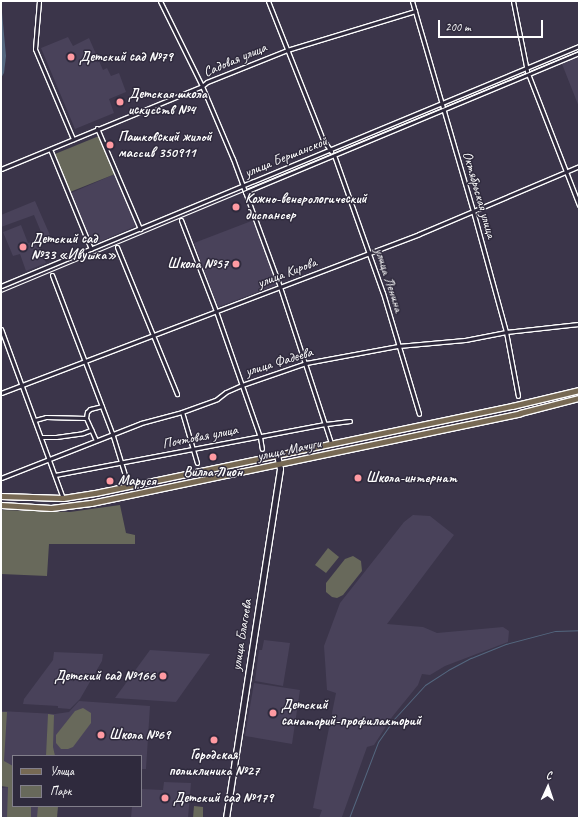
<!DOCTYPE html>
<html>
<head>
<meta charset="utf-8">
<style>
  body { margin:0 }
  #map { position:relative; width:580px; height:819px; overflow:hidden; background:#3b354a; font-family:Caveat,sans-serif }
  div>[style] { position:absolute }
  .built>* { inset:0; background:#49425a }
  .green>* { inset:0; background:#68695b }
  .water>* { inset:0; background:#54677f }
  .stream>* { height:1px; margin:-0.5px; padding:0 0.5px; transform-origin:0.5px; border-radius:0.5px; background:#54677f }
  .roads { filter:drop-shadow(1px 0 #fff) drop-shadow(-1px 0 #fff) drop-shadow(0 1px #fff) drop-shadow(0 -1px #fff) }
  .street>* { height:3px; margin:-1.5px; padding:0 1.5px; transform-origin:1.5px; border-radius:1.5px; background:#2f2a3d }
  .secondary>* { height:4.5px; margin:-2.25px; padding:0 2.25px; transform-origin:2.25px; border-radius:2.25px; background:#2f2a3d }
  .primary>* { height:5px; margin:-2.5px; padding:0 2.5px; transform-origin:2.5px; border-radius:2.5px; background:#776954 }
  .tram>* { height:1px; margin:-0.5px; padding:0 0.5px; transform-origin:0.5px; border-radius:0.5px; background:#fff }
  .dots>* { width:11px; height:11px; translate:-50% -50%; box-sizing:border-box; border:2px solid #2f2a3d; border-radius:50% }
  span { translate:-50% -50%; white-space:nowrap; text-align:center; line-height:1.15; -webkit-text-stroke:3px #2f2a3d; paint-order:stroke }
  .poi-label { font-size:14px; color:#fff; font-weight:700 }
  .left { translate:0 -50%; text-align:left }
  .right { translate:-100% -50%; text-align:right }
  .street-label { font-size:14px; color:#fff }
  .frame { position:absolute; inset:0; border:2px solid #fff; pointer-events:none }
  .legend { position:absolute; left:12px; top:755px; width:130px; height:52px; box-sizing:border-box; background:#2f2a3d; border:1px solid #827f8b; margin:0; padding:5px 7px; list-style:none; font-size:12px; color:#fff }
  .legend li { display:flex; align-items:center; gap:8px; height:20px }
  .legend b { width:20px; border:1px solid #827f8b }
  .north { position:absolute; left:528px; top:767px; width:40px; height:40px; -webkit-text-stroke:3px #2f2a3d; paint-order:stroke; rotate:3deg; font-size:11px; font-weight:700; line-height:16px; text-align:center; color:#fff }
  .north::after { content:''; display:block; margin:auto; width:14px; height:18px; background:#fff; clip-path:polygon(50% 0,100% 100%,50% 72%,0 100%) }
  .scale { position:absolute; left:438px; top:20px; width:105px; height:18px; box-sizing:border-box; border:2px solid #fff; border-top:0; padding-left:5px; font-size:12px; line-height:14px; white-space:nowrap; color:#fff; -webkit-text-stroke:3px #2f2a3d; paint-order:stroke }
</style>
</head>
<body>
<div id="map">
  <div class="built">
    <div style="clip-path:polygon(68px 37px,73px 46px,89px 38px,103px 70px,107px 68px,111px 76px,119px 73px,126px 92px,109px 99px,114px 113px,75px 129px,41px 48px)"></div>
    <div style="clip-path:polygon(579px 57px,579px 107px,562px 64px)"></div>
    <div style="clip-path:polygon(115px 174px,136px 226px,92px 245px,71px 193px)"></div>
    <div style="clip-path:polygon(35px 201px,53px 242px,46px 244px,34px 215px,1px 227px,1px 215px)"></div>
    <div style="clip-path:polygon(254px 220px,279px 284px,218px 307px,194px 243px)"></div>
    <div style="clip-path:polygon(21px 225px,28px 243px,35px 241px,37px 248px,40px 247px,46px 263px,26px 271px,20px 254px,13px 256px,3px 232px)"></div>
    <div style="clip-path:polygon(413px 515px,430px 516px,454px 535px,387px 624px,423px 627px,437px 633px,503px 627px,509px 631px,508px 642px,445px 666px,430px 675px,422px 674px,418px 685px,392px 717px,374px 745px,367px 747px,342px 817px,343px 818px,319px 818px,322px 810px,313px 808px,336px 693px,327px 690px,324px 646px,340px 603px,404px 522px)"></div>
    <div style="clip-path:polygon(264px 640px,290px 643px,283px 686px,255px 681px,259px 650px,262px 650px)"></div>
    <div style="clip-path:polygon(150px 650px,210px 654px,176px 702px,115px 698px)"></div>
    <div style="clip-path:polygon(54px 652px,103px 654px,102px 661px,80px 699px,70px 709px,58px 708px,58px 706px,23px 704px,24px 699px,53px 660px)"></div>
    <div style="clip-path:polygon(254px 683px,300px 690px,292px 744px,245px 736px)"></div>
    <div style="clip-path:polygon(79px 701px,150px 706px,146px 769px,141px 769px,141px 756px,13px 756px,13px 806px,58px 806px,56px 818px,1px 818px,1px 788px,8px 787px,1px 786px,1px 711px,55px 714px,69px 712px)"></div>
    <div style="clip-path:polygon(164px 782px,191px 783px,188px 818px,131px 818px,132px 806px,141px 806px,141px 789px,163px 790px)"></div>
  </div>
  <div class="green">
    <div style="clip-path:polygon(99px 136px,115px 174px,70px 192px,55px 154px)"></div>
    <div style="clip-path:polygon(120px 505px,126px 533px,135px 535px,135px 544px,49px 544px,47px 576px,1px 574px,1px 510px,70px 512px)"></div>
    <div style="clip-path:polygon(328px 548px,339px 557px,326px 573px,315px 565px)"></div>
    <div style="clip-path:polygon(353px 556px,361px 561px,362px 571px,343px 595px,337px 598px,332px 597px,326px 592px,326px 583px,345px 559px)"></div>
    <div style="clip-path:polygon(83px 708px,91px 713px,91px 723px,73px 747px,68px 749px,61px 749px,56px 743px,56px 735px,75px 711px)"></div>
    <div style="clip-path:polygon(1px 712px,7px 712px,4px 761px,13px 766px,13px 806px,31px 806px,31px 818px,7px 818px,8px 787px,1px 786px)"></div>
    <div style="clip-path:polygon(48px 714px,54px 715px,53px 747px,55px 756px,46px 756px)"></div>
    <div style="clip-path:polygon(38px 806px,58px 806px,57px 818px,37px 818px)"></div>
    <div style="clip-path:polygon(194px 806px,203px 807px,203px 818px,193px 818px)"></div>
  </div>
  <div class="water">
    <div style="clip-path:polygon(1px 1px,6px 56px,4px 73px,1px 78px)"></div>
  </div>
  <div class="stream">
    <div style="left:349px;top:818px;width:81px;rotate:-69.1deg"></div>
    <div style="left:378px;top:742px;width:28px;rotate:-55deg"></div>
    <div style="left:394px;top:719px;width:46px;rotate:-47.6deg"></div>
    <div style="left:425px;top:685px;width:27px;rotate:-33deg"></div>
    <div style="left:448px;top:670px;width:26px;rotate:-28deg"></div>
    <div style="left:471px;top:658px;width:38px;rotate:-22deg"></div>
    <div style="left:506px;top:644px;width:51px;rotate:-14.9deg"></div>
    <div style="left:555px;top:631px;width:24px;rotate:-2deg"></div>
  </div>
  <div class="roads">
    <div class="street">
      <div style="left:39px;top:1px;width:48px;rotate:94.8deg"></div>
      <div style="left:35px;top:49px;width:98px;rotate:67.1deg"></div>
      <div style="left:160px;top:1px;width:95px;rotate:63.7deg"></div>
      <div style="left:202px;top:86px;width:79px;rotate:67deg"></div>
      <div style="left:233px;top:159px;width:136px;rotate:69.8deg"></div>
      <div style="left:280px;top:287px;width:164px;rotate:71.9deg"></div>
      <div style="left:268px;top:1px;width:149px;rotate:68.4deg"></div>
      <div style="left:323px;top:140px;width:14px;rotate:54deg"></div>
      <div style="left:412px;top:1px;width:219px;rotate:73.8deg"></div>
      <div style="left:473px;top:211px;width:125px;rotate:74.7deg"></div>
      <div style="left:506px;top:332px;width:65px;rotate:79.4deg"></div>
      <div style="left:513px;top:1px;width:71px;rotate:78.7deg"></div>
      <div style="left:527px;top:71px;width:144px;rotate:68.8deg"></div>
      <div style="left:97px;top:128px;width:110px;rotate:66.9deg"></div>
      <div style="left:50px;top:149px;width:108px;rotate:67.7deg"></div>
      <div style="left:334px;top:155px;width:146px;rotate:70.5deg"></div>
      <div style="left:383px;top:293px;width:126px;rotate:73.4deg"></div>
      <div style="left:1px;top:169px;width:217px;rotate:-22.4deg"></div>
      <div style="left:202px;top:86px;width:6px;rotate:-39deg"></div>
      <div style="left:207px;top:82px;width:86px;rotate:-21.8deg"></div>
      <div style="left:287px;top:50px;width:134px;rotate:-16.9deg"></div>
      <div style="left:245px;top:192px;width:362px;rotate:-22.6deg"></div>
      <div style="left:181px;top:220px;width:97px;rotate:69deg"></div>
      <div style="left:216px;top:311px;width:133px;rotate:70.8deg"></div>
      <div style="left:260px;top:437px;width:12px;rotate:81deg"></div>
      <div style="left:117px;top:247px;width:159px;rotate:67.8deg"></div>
      <div style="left:52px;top:275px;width:169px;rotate:69.2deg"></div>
      <div style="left:112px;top:433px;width:44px;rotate:72.8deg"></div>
      <div style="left:1px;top:286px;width:626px;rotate:-22.55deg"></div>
      <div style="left:1px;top:329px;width:180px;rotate:69.9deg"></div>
      <div style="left:1px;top:393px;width:447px;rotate:-20.8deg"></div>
      <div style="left:419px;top:234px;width:174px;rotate:-23deg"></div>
      <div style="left:182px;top:412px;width:53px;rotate:73.6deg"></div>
      <div style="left:86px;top:418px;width:6px;rotate:-81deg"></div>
      <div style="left:87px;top:412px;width:4px;rotate:-45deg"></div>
      <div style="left:90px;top:409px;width:12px;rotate:-14deg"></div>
      <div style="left:35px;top:420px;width:11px;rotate:-15deg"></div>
      <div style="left:46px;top:417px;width:40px;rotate:1.4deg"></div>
      <div style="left:86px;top:418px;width:24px;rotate:66deg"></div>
      <div style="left:41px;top:437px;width:15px"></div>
      <div style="left:56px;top:437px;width:27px;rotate:-8deg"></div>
      <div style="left:83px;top:433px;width:9px;rotate:-21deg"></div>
      <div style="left:55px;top:475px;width:276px;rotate:-10.7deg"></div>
      <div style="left:326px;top:424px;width:24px;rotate:-7deg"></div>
      <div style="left:1px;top:478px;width:150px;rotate:-21.4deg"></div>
      <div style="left:141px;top:423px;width:42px;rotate:-15deg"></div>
      <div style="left:182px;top:412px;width:37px;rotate:-20deg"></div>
      <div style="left:217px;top:399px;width:11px;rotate:-38deg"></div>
      <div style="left:226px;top:392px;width:17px;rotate:-24deg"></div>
      <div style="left:242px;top:385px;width:68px;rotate:-19deg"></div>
      <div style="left:306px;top:363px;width:94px;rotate:-10.5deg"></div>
      <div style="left:398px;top:346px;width:67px;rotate:-5.1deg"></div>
      <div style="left:465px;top:340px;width:42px;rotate:-11deg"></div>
      <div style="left:506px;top:332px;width:73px;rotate:-6.3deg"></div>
    </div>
    <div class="secondary">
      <div style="left:226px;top:818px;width:353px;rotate:-81.2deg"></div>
      <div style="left:280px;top:469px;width:14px;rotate:-102deg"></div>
    </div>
    <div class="primary">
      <div style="left:1px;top:496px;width:62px;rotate:1.8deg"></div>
      <div style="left:63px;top:498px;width:32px;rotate:-9deg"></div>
      <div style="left:95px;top:493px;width:426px;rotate:-11.8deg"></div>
      <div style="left:512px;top:406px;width:69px;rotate:-13.4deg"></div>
      <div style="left:1px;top:505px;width:50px;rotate:3.4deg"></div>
      <div style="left:51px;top:508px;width:40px;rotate:-7.1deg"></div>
      <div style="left:91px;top:503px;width:438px;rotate:-11.8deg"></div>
      <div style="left:520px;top:413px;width:61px;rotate:-14.3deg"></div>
    </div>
  </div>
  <div class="tram">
    <div style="left:1px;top:292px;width:626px;rotate:-22.63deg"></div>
  </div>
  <div class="dots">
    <div style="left:71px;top:57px;background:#ff9aa2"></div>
    <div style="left:120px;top:102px;background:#ff9aa2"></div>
    <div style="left:110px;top:145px;background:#ff9aa2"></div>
    <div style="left:236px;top:207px;background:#ff9aa2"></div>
    <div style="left:23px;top:247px;background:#ff9aa2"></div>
    <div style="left:236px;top:264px;background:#ff9aa2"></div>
    <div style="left:213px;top:457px;background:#ff9aa2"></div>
    <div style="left:358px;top:478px;background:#ff9aa2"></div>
    <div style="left:110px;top:481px;background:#ff9aa2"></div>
    <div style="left:163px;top:676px;background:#ff9aa2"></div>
    <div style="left:273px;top:713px;background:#ff9aa2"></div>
    <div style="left:101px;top:735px;background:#ff9aa2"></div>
    <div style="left:214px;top:740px;background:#ff9aa2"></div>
    <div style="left:165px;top:798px;background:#ff9aa2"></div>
  </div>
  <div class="poi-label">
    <span class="left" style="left:79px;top:57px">Детский сад №79</span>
    <span class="left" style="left:128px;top:102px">Детская школа<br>искусств №4</span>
    <span class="left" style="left:118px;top:145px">Пашковский жилой<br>массив 350911</span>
    <span class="left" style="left:245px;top:207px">Кожно-венерологический<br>диспансер</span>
    <span class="left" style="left:31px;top:247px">Детский сад<br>№33 «Ивушка»</span>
    <span class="right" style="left:228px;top:264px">Школа №57</span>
    <span style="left:213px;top:472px">Вилла Лион</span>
    <span class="left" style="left:366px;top:478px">Школа-интернат</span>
    <span class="left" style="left:118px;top:481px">Маруся</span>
    <span class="right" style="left:155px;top:676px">Детский сад №166</span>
    <span class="left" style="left:281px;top:713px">Детский<br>санаторий-профилакторий</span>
    <span class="left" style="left:109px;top:735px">Школа №69</span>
    <span style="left:214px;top:763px">Городская<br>поликлиника №27</span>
    <span class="left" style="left:173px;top:798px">Детский сад №179</span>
  </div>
  <div class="street-label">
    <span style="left:235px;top:60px;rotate:-23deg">Садовая улица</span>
    <span style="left:286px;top:157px;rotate:-22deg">улица Бершанской</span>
    <span style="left:479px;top:195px;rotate:74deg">Октябрьская улица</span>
    <span style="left:287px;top:273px;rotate:-21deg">улица Кирова</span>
    <span style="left:389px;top:280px;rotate:72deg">улица Ленина</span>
    <span style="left:279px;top:362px;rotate:-17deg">улица Фадеева</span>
    <span style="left:200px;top:437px;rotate:-11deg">Почтовая улица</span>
    <span style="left:289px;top:450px;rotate:-12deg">улица Мачуги</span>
    <span style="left:242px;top:635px;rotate:-81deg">улица Благоева</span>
  </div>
  <div class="frame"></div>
  <ul class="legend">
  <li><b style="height:5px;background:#776954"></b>Улица</li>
  <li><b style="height:11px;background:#68695b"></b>Парк</li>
  </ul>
  <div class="north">С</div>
  <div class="scale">200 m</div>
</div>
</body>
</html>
